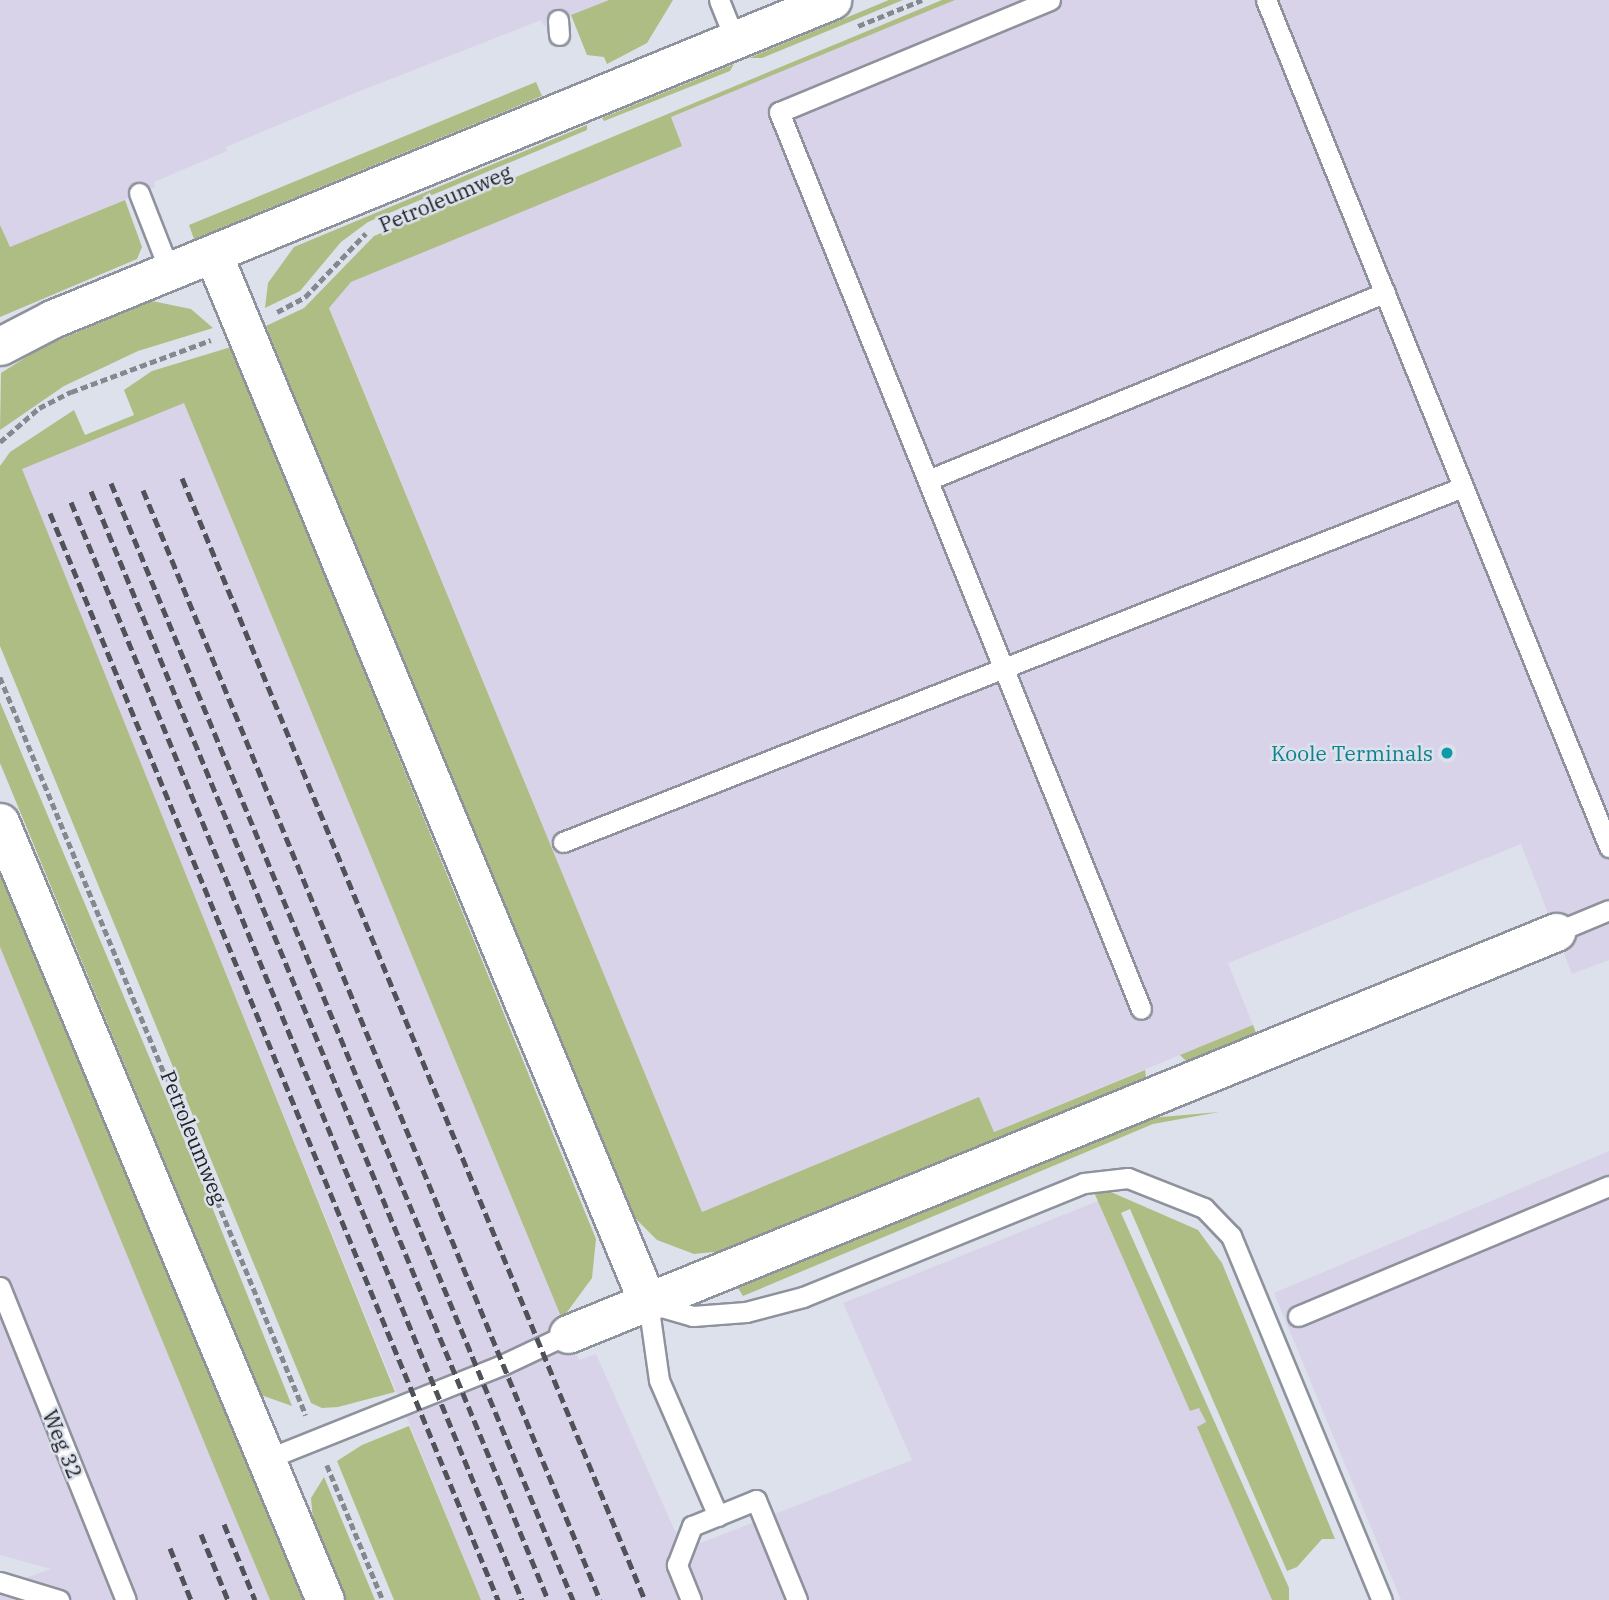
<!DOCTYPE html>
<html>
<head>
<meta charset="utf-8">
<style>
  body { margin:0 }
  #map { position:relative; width:1609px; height:1600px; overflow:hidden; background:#dce1ec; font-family:"IBM Plex Serif",serif }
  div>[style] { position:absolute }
  .industrial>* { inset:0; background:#d9d3e9 }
  .green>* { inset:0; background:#aebd84 }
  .path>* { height:4.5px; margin-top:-2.25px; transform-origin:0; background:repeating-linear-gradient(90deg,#84888f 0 7px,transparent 0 10.5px) }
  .roads { filter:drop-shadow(2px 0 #8d929c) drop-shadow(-2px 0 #8d929c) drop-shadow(0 2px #8d929c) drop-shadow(0 -2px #8d929c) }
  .lane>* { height:19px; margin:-9.5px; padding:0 9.5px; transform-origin:9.5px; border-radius:9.5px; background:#fff }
  .street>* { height:37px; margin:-18.5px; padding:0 18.5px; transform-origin:18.5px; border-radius:18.5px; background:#fff }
  .rail>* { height:5px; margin-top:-2.5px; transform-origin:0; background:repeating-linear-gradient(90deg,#4f5258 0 10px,transparent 0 15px) }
  .dots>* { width:19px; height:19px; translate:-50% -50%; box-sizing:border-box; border:4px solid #dce1ec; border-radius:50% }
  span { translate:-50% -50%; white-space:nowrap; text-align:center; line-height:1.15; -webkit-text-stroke:5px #dce1ec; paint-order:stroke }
  .street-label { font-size:21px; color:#202226 }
  .culture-label { font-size:21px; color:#0d838f }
  .right { translate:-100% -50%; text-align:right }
</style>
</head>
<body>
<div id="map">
  <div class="industrial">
    <div style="clip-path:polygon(0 0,609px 0,544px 26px,541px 20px,350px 95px,226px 147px,227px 151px,154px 182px,155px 187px,9px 248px,0 225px)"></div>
    <div style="clip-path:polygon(955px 0,1609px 0,1609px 960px,1572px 974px,1521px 844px,1228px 963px,1253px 1025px,993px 1132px,979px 1098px,702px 1212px,329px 307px,351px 282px,681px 146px,670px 117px)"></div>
    <div style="clip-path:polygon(184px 402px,579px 1360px,596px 1354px,675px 1531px,701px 1543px,912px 1460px,843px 1303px,1098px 1201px,1190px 1411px,1199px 1407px,1206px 1423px,1198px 1428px,1272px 1600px,481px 1600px,21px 469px)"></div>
    <div style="clip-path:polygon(0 947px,270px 1600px,0 1600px,0 1587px,51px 1569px,0 1555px)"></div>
    <div style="clip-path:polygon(1609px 1151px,1609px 1600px,1401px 1600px,1274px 1293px)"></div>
  </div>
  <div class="green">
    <div style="clip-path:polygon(609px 0,673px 0,647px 43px,607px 64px,604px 57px,587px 55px,571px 15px)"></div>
    <div style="clip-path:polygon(889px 0,903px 0,762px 58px,749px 58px)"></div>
    <div style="clip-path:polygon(942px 0,955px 0,671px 117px,682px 146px,351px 282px,329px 308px,702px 1212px,979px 1097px,994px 1132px,1145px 1070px,1146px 1077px,723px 1251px,694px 1254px,657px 1240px,629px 1212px,266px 326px,304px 308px,374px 236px)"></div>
    <div style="clip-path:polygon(734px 64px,730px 71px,604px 121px,602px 118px)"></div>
    <div style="clip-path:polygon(536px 82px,542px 96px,194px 239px,189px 225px)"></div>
    <div style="clip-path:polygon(587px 125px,587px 130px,368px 222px,341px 242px,300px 291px,265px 308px,268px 283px,294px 247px)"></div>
    <div style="clip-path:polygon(125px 200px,142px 247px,137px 259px,0 317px,0 225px,10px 247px)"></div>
    <div style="clip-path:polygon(152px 301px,191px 309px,213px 328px,138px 351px,64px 386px,0 430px,1px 373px,42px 347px)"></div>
    <div style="clip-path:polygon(231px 347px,596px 1239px,592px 1278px,562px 1319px,184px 403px,22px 469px,395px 1392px,338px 1407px,322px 1408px,311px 1403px,0 646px,0 466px,10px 452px,74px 410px,85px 435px,134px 415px,124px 390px,152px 371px)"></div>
    <div style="clip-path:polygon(0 702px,206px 1192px,292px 1406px,261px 1395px,0 763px)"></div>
    <div style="clip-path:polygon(0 865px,303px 1600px,270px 1600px,228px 1500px,0 947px)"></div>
    <div style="clip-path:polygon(1253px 1025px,1256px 1033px,1186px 1061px,1180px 1055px)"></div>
    <div style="clip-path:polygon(1219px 1112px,1153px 1124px,743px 1296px,738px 1288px,1150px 1118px)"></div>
    <div style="clip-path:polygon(1104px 1189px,1198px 1230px,1222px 1263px,1335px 1539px,1322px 1539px,1297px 1567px,1287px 1571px,1130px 1209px,1121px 1213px,1289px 1588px,1289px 1600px,1272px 1600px,1197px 1427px,1206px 1422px,1199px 1408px,1190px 1411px,1093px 1190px)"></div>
    <div style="clip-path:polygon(409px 1426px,481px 1600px,394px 1600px,337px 1461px,362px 1445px)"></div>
    <div style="clip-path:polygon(324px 1477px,375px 1600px,345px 1600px,313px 1521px,311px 1498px)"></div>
  </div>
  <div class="path">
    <div style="left:858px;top:26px;width:69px;rotate:-22.1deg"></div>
    <div style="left:277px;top:312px;width:32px;rotate:-28deg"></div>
    <div style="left:305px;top:297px;width:88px;rotate:-46.4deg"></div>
    <div style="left:0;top:442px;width:52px;rotate:-41.1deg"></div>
    <div style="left:39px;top:408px;width:36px;rotate:-27deg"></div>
    <div style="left:71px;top:392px;width:149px;rotate:-20.4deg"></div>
    <div style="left:0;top:677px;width:799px;rotate:67.48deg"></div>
    <div style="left:327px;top:1465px;width:146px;rotate:67.5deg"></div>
  </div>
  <div class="roads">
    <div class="lane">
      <div style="left:719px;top:0;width:43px;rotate:68.2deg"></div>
      <div style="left:1050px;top:0;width:293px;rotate:157.5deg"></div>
      <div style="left:779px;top:112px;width:967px;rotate:68.02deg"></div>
      <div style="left:1266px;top:0;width:914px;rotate:67.95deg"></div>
      <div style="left:558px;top:20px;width:15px;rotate:86deg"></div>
      <div style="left:139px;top:193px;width:85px;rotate:68.6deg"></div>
      <div style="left:928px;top:480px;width:494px;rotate:-22.3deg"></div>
      <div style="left:563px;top:842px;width:967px;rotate:-21.53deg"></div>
      <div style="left:1556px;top:932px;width:57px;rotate:-22.5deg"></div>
      <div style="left:0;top:1287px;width:337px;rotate:68.1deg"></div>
      <div style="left:1298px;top:1316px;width:337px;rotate:-22.7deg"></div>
      <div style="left:267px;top:1459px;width:253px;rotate:-21.8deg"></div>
      <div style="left:502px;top:1365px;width:73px;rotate:-25.2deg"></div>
      <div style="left:718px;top:1516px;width:148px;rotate:-113.5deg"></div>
      <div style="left:659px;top:1380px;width:78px;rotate:-98.1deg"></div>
      <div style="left:648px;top:1303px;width:47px;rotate:16.1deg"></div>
      <div style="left:693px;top:1316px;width:53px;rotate:-4.3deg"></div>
      <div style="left:746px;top:1312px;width:59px;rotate:-14.7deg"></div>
      <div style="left:803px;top:1297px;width:303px;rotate:-22.1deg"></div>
      <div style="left:1084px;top:1183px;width:44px;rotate:-6.5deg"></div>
      <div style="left:1128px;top:1178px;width:82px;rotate:21.5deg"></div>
      <div style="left:1204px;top:1208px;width:39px;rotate:46deg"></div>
      <div style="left:1231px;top:1236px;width:394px;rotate:67.5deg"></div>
      <div style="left:0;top:1582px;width:62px;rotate:17deg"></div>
      <div style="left:691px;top:1600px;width:38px;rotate:-112deg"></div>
      <div style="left:677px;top:1565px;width:42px;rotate:-69deg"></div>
      <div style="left:692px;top:1526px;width:69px;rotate:-22.1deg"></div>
      <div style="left:756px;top:1500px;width:108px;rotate:67.7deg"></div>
    </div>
    <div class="street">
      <div style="left:213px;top:254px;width:1136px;rotate:67.48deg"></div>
      <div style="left:0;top:346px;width:59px;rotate:-27.4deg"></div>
      <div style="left:52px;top:319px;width:843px;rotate:-22.24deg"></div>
      <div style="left:0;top:822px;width:843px;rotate:67.33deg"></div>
      <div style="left:568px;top:1334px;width:1067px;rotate:-22.14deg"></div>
    </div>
  </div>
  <div class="rail">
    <div style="left:182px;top:478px;width:1214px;rotate:67.58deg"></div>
    <div style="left:111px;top:483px;width:1209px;rotate:67.53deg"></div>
    <div style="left:143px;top:490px;width:1200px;rotate:67.62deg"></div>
    <div style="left:91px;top:491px;width:1199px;rotate:67.6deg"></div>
    <div style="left:71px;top:502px;width:1187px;rotate:67.67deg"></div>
    <div style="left:50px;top:513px;width:1176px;rotate:67.6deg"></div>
    <div style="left:224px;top:1524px;width:82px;rotate:67.8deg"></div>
    <div style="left:201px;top:1534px;width:71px;rotate:67.8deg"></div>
    <div style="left:170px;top:1548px;width:56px;rotate:68deg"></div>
  </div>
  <div class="dots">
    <div style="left:1447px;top:753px;background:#0f9aa8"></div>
  </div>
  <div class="street-label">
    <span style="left:445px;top:198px;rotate:-23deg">Petroleumweg</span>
    <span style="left:194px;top:1137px;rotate:68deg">Petroleumweg</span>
    <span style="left:63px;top:1444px;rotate:68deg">Weg 32</span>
  </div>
  <div class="culture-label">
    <span class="right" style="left:1433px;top:753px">Koole Terminals</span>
  </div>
</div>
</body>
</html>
